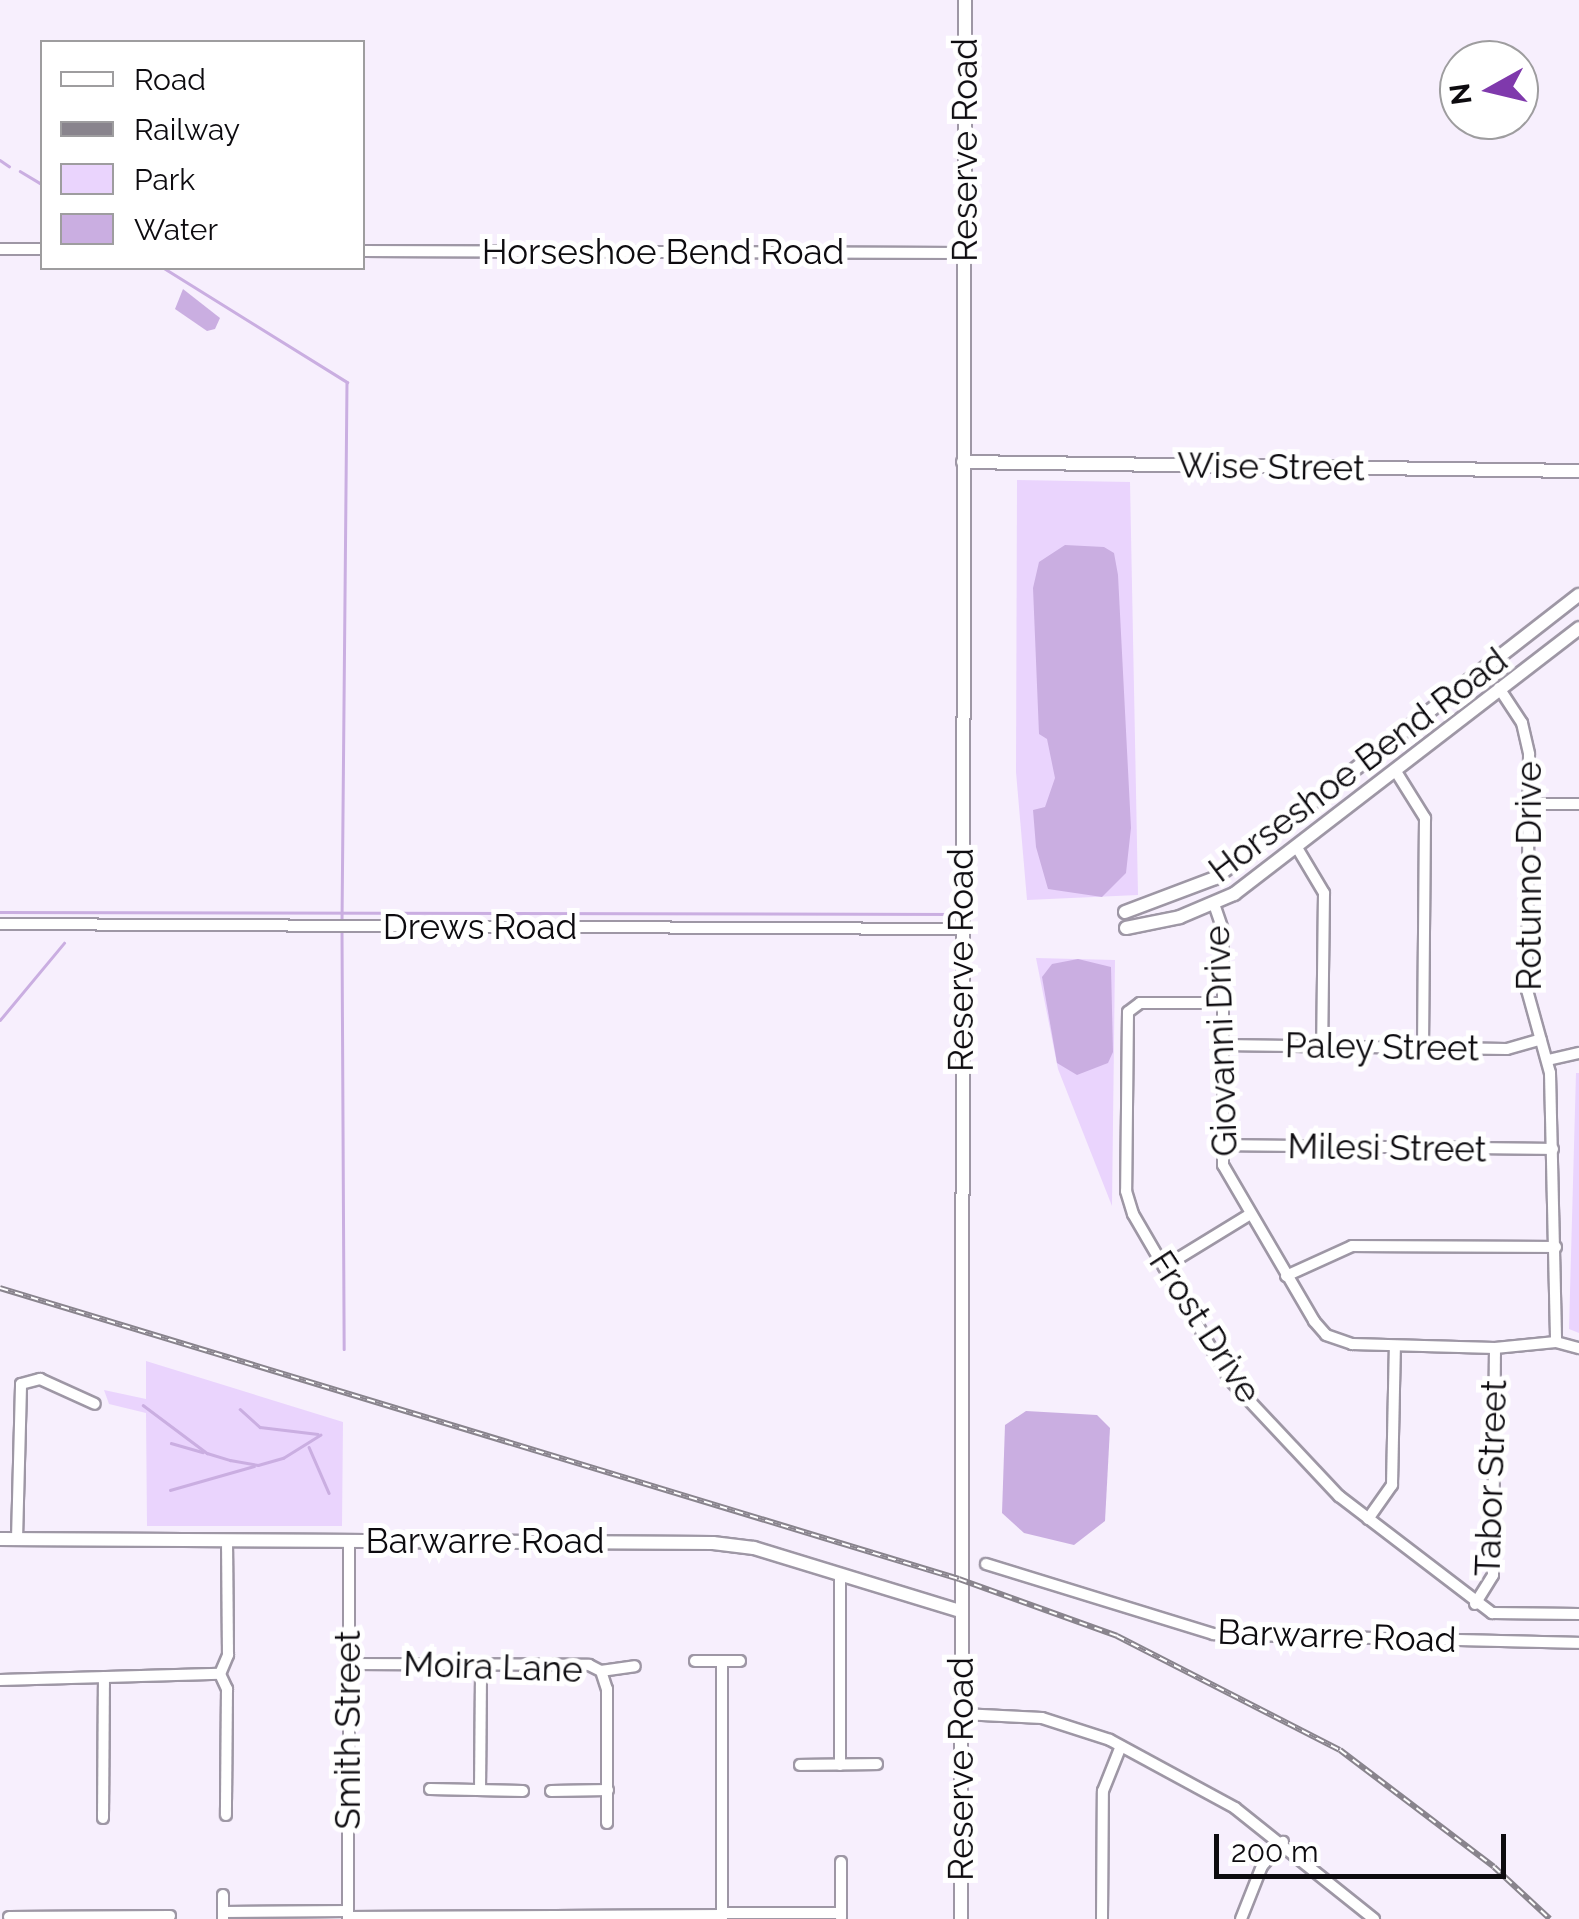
<!DOCTYPE html>
<html>
<head>
<meta charset="utf-8">
<style>
  body { margin:0 }
  #map { position:relative; width:1579px; height:1919px; overflow:hidden; background:#f7effd; font-family:Raleway,sans-serif }
  div>[style] { position:absolute }
  .green>* { inset:0; background:#ead4fd }
  .water>* { inset:0; background:#caaee1 }
  .stream>* { height:2.5px; margin:-1.25px; padding:0 1.25px; transform-origin:1.25px; border-radius:1.25px; background:#caaee1 }
  .roads { filter:drop-shadow(2px 0 #9e97a5) drop-shadow(-2px 0 #9e97a5) drop-shadow(0 2px #9e97a5) drop-shadow(0 -2px #9e97a5) }
  .minor>* { height:10px; margin:-5px; padding:0 5px; transform-origin:5px; border-radius:5px; background:#fff }
  .tertiary>* { height:12px; margin:-6px; padding:0 6px; transform-origin:6px; border-radius:6px; background:#fff }
  .rail>* { height:6px; margin-top:-3px; transform-origin:0; background:repeating-linear-gradient(90deg,#fff 0 8px,#89848d 0 16px); box-sizing:border-box; border-block:2px solid #89848d }
  span { translate:-50% -50%; white-space:nowrap; text-align:center; line-height:1.15; -webkit-text-stroke:10px #fff; paint-order:stroke }
  .street-label { font-size:35px; color:#0d0b0f }
  .legend { position:absolute; left:40px; top:40px; width:325px; height:230px; box-sizing:border-box; background:#fff; border:2px solid #9e9d9f; margin:0; padding:12px 18px; list-style:none; font-size:30px; color:#0d0b0f }
  .legend li { display:flex; align-items:center; gap:20px; height:50px }
  .legend b { width:50px; border:2px solid #9e9d9f }
  .north { position:absolute; left:1439px; top:40px; width:100px; height:100px; box-sizing:border-box; background:#fff; border:2px solid #9e9d9f; border-radius:50%; rotate:262deg; font-size:28px; font-weight:700; line-height:40px; text-align:center; color:#0d0b0f }
  .north::after { content:''; display:block; margin:auto; width:35px; height:45px; background:#7f39ac; clip-path:polygon(50% 0,100% 100%,50% 72%,0 100%) }
  .scale { position:absolute; left:1214px; top:1834px; width:292px; height:45px; box-sizing:border-box; border:5px solid #0d0b0f; border-top:0; padding-left:12px; font-size:30px; line-height:35px; white-space:nowrap; color:#0d0b0f; -webkit-text-stroke:8px #fff; paint-order:stroke }
</style>
</head>
<body>
<div id="map">
  <div class="green">
    <div style="clip-path:polygon(1017px 480px,1130px 482px,1138px 895px,1027px 900px,1016px 772px)"></div>
    <div style="clip-path:polygon(1036px 958px,1115px 960px,1112px 1206px,1058px 1069px)"></div>
    <div style="clip-path:polygon(1576px 1073px,1579px 1073px,1579px 1333px,1569px 1329px)"></div>
    <div style="clip-path:polygon(146px 1361px,343px 1422px,342px 1526px,147px 1526px,146px 1413px,109px 1404px,104px 1390px,146px 1399px)"></div>
  </div>
  <div class="water">
    <div style="clip-path:polygon(183px 289px,220px 318px,215px 329px,207px 331px,175px 309px)"></div>
    <div style="clip-path:polygon(1065px 545px,1104px 547px,1114px 553px,1118px 575px,1131px 828px,1126px 873px,1102px 897px,1048px 889px,1036px 847px,1033px 810px,1045px 807px,1055px 778px,1047px 739px,1039px 734px,1033px 588px,1039px 562px)"></div>
    <div style="clip-path:polygon(1078px 959px,1111px 967px,1113px 1052px,1108px 1063px,1077px 1075px,1057px 1063px,1042px 977px,1052px 964px)"></div>
    <div style="clip-path:polygon(1026px 1411px,1097px 1415px,1110px 1428px,1105px 1521px,1074px 1545px,1024px 1533px,1002px 1513px,1005px 1425px)"></div>
  </div>
  <div class="stream">
    <div style="left:0;top:160px;width:11px;rotate:34deg"></div>
    <div style="left:20px;top:171px;width:26px;rotate:31deg"></div>
    <div style="left:164px;top:268px;width:216px;rotate:31.9deg"></div>
    <div style="left:347px;top:382px;width:536px;rotate:90.53deg"></div>
    <div style="left:0;top:912px;width:955px;rotate:0.12deg"></div>
    <div style="left:342px;top:932px;width:417px;rotate:89.7deg"></div>
    <div style="left:0;top:1020px;width:100px;rotate:-50.3deg"></div>
    <div style="left:143px;top:1405px;width:80px;rotate:36.9deg"></div>
    <div style="left:207px;top:1453px;width:24px;rotate:17deg"></div>
    <div style="left:230px;top:1460px;width:28px;rotate:10deg"></div>
    <div style="left:258px;top:1465px;width:26px;rotate:-16deg"></div>
    <div style="left:283px;top:1458px;width:44px;rotate:-31.9deg"></div>
    <div style="left:240px;top:1409px;width:27px;rotate:42deg"></div>
    <div style="left:260px;top:1427px;width:58px;rotate:6.9deg"></div>
    <div style="left:171px;top:1443px;width:33px;rotate:16deg"></div>
    <div style="left:309px;top:1447px;width:50px;rotate:66.5deg"></div>
    <div style="left:170px;top:1490px;width:87px;rotate:-15.9deg"></div>
  </div>
  <div class="roads">
    <div class="minor">
      <div style="left:0;top:249px;width:42px"></div>
      <div style="left:362px;top:251px;width:602px;rotate:0.19deg"></div>
      <div style="left:1499px;top:688px;width:42px;rotate:56.7deg"></div>
      <div style="left:1522px;top:723px;width:32px;rotate:77deg"></div>
      <div style="left:1529px;top:754px;width:236px;rotate:90.5deg"></div>
      <div style="left:1527px;top:990px;width:86px;rotate:74.5deg"></div>
      <div style="left:1550px;top:1073px;width:269px;rotate:88.7deg"></div>
      <div style="left:1395px;top:770px;width:57px;rotate:58deg"></div>
      <div style="left:1425px;top:818px;width:229px;rotate:90.5deg"></div>
      <div style="left:1529px;top:804px;width:50px"></div>
      <div style="left:1296px;top:846px;width:55px;rotate:59.2deg"></div>
      <div style="left:1324px;top:893px;width:153px;rotate:90.7deg"></div>
      <div style="left:1214px;top:904px;width:28px;rotate:71deg"></div>
      <div style="left:1223px;top:930px;width:235px;rotate:90deg"></div>
      <div style="left:1223px;top:1165px;width:181px;rotate:59.7deg"></div>
      <div style="left:1314px;top:1321px;width:18px;rotate:49deg"></div>
      <div style="left:1326px;top:1335px;width:28px;rotate:19deg"></div>
      <div style="left:1352px;top:1344px;width:143px;rotate:1.6deg"></div>
      <div style="left:1495px;top:1348px;width:61px;rotate:-5.6deg"></div>
      <div style="left:0;top:924px;width:961px;rotate:0.3deg"></div>
      <div style="left:1222px;top:1003px;width:82px;rotate:180deg"></div>
      <div style="left:1140px;top:1003px;width:15px;rotate:143deg"></div>
      <div style="left:1128px;top:1012px;width:179px;rotate:90.6deg"></div>
      <div style="left:1126px;top:1191px;width:24px;rotate:73deg"></div>
      <div style="left:1133px;top:1214px;width:191px;rotate:59.8deg"></div>
      <div style="left:1229px;top:1379px;width:161px;rotate:46.8deg"></div>
      <div style="left:1339px;top:1496px;width:193px;rotate:37.4deg"></div>
      <div style="left:1492px;top:1613px;width:87px;rotate:0.7deg"></div>
      <div style="left:1222px;top:1045px;width:285px;rotate:0.8deg"></div>
      <div style="left:1507px;top:1049px;width:35px;rotate:-16deg"></div>
      <div style="left:1548px;top:1060px;width:32px;rotate:-13deg"></div>
      <div style="left:1221px;top:1145px;width:332px;rotate:0.7deg"></div>
      <div style="left:1164px;top:1267px;width:100px;rotate:-31.5deg"></div>
      <div style="left:1286px;top:1276px;width:72px;rotate:-24.4deg"></div>
      <div style="left:1352px;top:1246px;width:204px;rotate:0.3deg"></div>
      <div style="left:1556px;top:1342px;width:24px;rotate:15deg"></div>
      <div style="left:1368px;top:1519px;width:42px;rotate:-54.8deg"></div>
      <div style="left:1392px;top:1485px;width:138px;rotate:-88.8deg"></div>
      <div style="left:17px;top:1539px;width:155px;rotate:-88.5deg"></div>
      <div style="left:21px;top:1384px;width:20px;rotate:-15deg"></div>
      <div style="left:40px;top:1379px;width:60px;rotate:24.4deg"></div>
      <div style="left:986px;top:1564px;width:238px;rotate:17.1deg"></div>
      <div style="left:1213px;top:1634px;width:366px;rotate:1.4deg"></div>
      <div style="left:1475px;top:1604px;width:34px;rotate:-58deg"></div>
      <div style="left:1493px;top:1575px;width:227px;rotate:-89.5deg"></div>
      <div style="left:695px;top:1661px;width:45px"></div>
      <div style="left:722px;top:1662px;width:256px;rotate:90deg"></div>
      <div style="left:348px;top:1664px;width:241px;rotate:0.2deg"></div>
      <div style="left:589px;top:1665px;width:13px;rotate:27deg"></div>
      <div style="left:601px;top:1671px;width:34px;rotate:-8deg"></div>
      <div style="left:601px;top:1671px;width:19px;rotate:72deg"></div>
      <div style="left:607px;top:1689px;width:134px;rotate:90deg"></div>
      <div style="left:220px;top:1674px;width:17px;rotate:65deg"></div>
      <div style="left:227px;top:1689px;width:126px;rotate:90.5deg"></div>
      <div style="left:0;top:1680px;width:220px;rotate:-1.6deg"></div>
      <div style="left:220px;top:1674px;width:21px;rotate:-67deg"></div>
      <div style="left:228px;top:1655px;width:114px;rotate:-90.5deg"></div>
      <div style="left:962px;top:1714px;width:80px;rotate:2.9deg"></div>
      <div style="left:1042px;top:1718px;width:71px;rotate:17.9deg"></div>
      <div style="left:1110px;top:1740px;width:142px;rotate:28.5deg"></div>
      <div style="left:1235px;top:1808px;width:178px;rotate:38.6deg"></div>
      <div style="left:800px;top:1765px;width:77px;rotate:-0.7deg"></div>
      <div style="left:840px;top:1765px;width:191px;rotate:-90deg"></div>
      <div style="left:430px;top:1789px;width:93px;rotate:1.2deg"></div>
      <div style="left:480px;top:1790px;width:126px;rotate:-89.5deg"></div>
      <div style="left:551px;top:1791px;width:57px;rotate:-1deg"></div>
      <div style="left:103px;top:1818px;width:141px;rotate:-89.6deg"></div>
      <div style="left:841px;top:1862px;width:56px;rotate:90deg"></div>
      <div style="left:223px;top:1912px;width:125px;rotate:-0.5deg"></div>
      <div style="left:722px;top:1913px;width:119px"></div>
      <div style="left:9px;top:1917px;width:161px;rotate:-0.4deg"></div>
      <div style="left:348px;top:1917px;width:374px;rotate:-0.3deg"></div>
      <div style="left:223px;top:1919px;width:24px;rotate:-90deg"></div>
      <div style="left:348px;top:1919px;width:378px;rotate:-89.8deg"></div>
      <div style="left:1102px;top:1919px;width:128px;rotate:-89.6deg"></div>
      <div style="left:1103px;top:1791px;width:48px;rotate:-68.2deg"></div>
      <div style="left:1241px;top:1919px;width:57px;rotate:-68.4deg"></div>
      <div style="left:1262px;top:1866px;width:32px;rotate:-49deg"></div>
    </div>
    <div class="tertiary">
      <div style="left:963px;top:462px;width:616px;rotate:0.84deg"></div>
      <div style="left:1125px;top:912px;width:96px;rotate:-20.7deg"></div>
      <div style="left:1215px;top:878px;width:461px;rotate:-37.9deg"></div>
      <div style="left:1126px;top:928px;width:55px;rotate:-11.5deg"></div>
      <div style="left:1180px;top:917px;width:59px;rotate:-23.1deg"></div>
      <div style="left:1234px;top:894px;width:436px;rotate:-37.6deg"></div>
      <div style="left:0;top:1539px;width:713px;rotate:0.32deg"></div>
      <div style="left:713px;top:1543px;width:41px;rotate:7deg"></div>
      <div style="left:754px;top:1548px;width:215px;rotate:17deg"></div>
      <div style="left:961px;top:1919px;width:1919px;rotate:-89.88deg"></div>
    </div>
  </div>
  <div class="rail">
    <div style="left:0;top:1288px;width:1002px;rotate:16.88deg"></div>
    <div style="left:959px;top:1579px;width:168px;rotate:19.8deg"></div>
    <div style="left:1117px;top:1636px;width:250px;rotate:27.1deg"></div>
    <div style="left:1340px;top:1750px;width:193px;rotate:37.2deg"></div>
    <div style="left:1494px;top:1867px;width:76px;rotate:42.9deg"></div>
  </div>
  <div class="street-label">
    <span style="left:965px;top:150px;rotate:-90deg">Reserve Road</span>
    <span style="left:663px;top:252px">Horseshoe Bend Road</span>
    <span style="left:1271px;top:467px;rotate:1deg">Wise Street</span>
    <span style="left:1358px;top:765px;rotate:-37deg">Horseshoe Bend Road</span>
    <span style="left:1529px;top:876px;rotate:-90deg">Rotunno Drive</span>
    <span style="left:480px;top:927px">Drews Road</span>
    <span style="left:961px;top:960px;rotate:-90deg">Reserve Road</span>
    <span style="left:1221px;top:1041px;rotate:-92deg">Giovanni Drive</span>
    <span style="left:1382px;top:1047px;rotate:1deg">Paley Street</span>
    <span style="left:1387px;top:1148px;rotate:1deg">Milesi Street</span>
    <span style="left:1205px;top:1327px;rotate:57deg">Frost Drive</span>
    <span style="left:1491px;top:1478px;rotate:-88deg">Tabor Street</span>
    <span style="left:485px;top:1541px">Barwarre Road</span>
    <span style="left:1337px;top:1636px;rotate:2deg">Barwarre Road</span>
    <span style="left:493px;top:1667px;rotate:2deg">Moira Lane</span>
    <span style="left:348px;top:1730px;rotate:-90deg">Smith Street</span>
    <span style="left:961px;top:1769px;rotate:-90deg">Reserve Road</span>
  </div>
  <ul class="legend">
  <li><b style="height:12px;background:#fff"></b>Road</li>
  <li><b style="height:12px;background:#89848d"></b>Railway</li>
  <li><b style="height:28px;background:#ead4fd"></b>Park</li>
  <li><b style="height:28px;background:#caaee1"></b>Water</li>
  </ul>
  <div class="north">N</div>
  <div class="scale">200 m</div>
</div>
</body>
</html>
